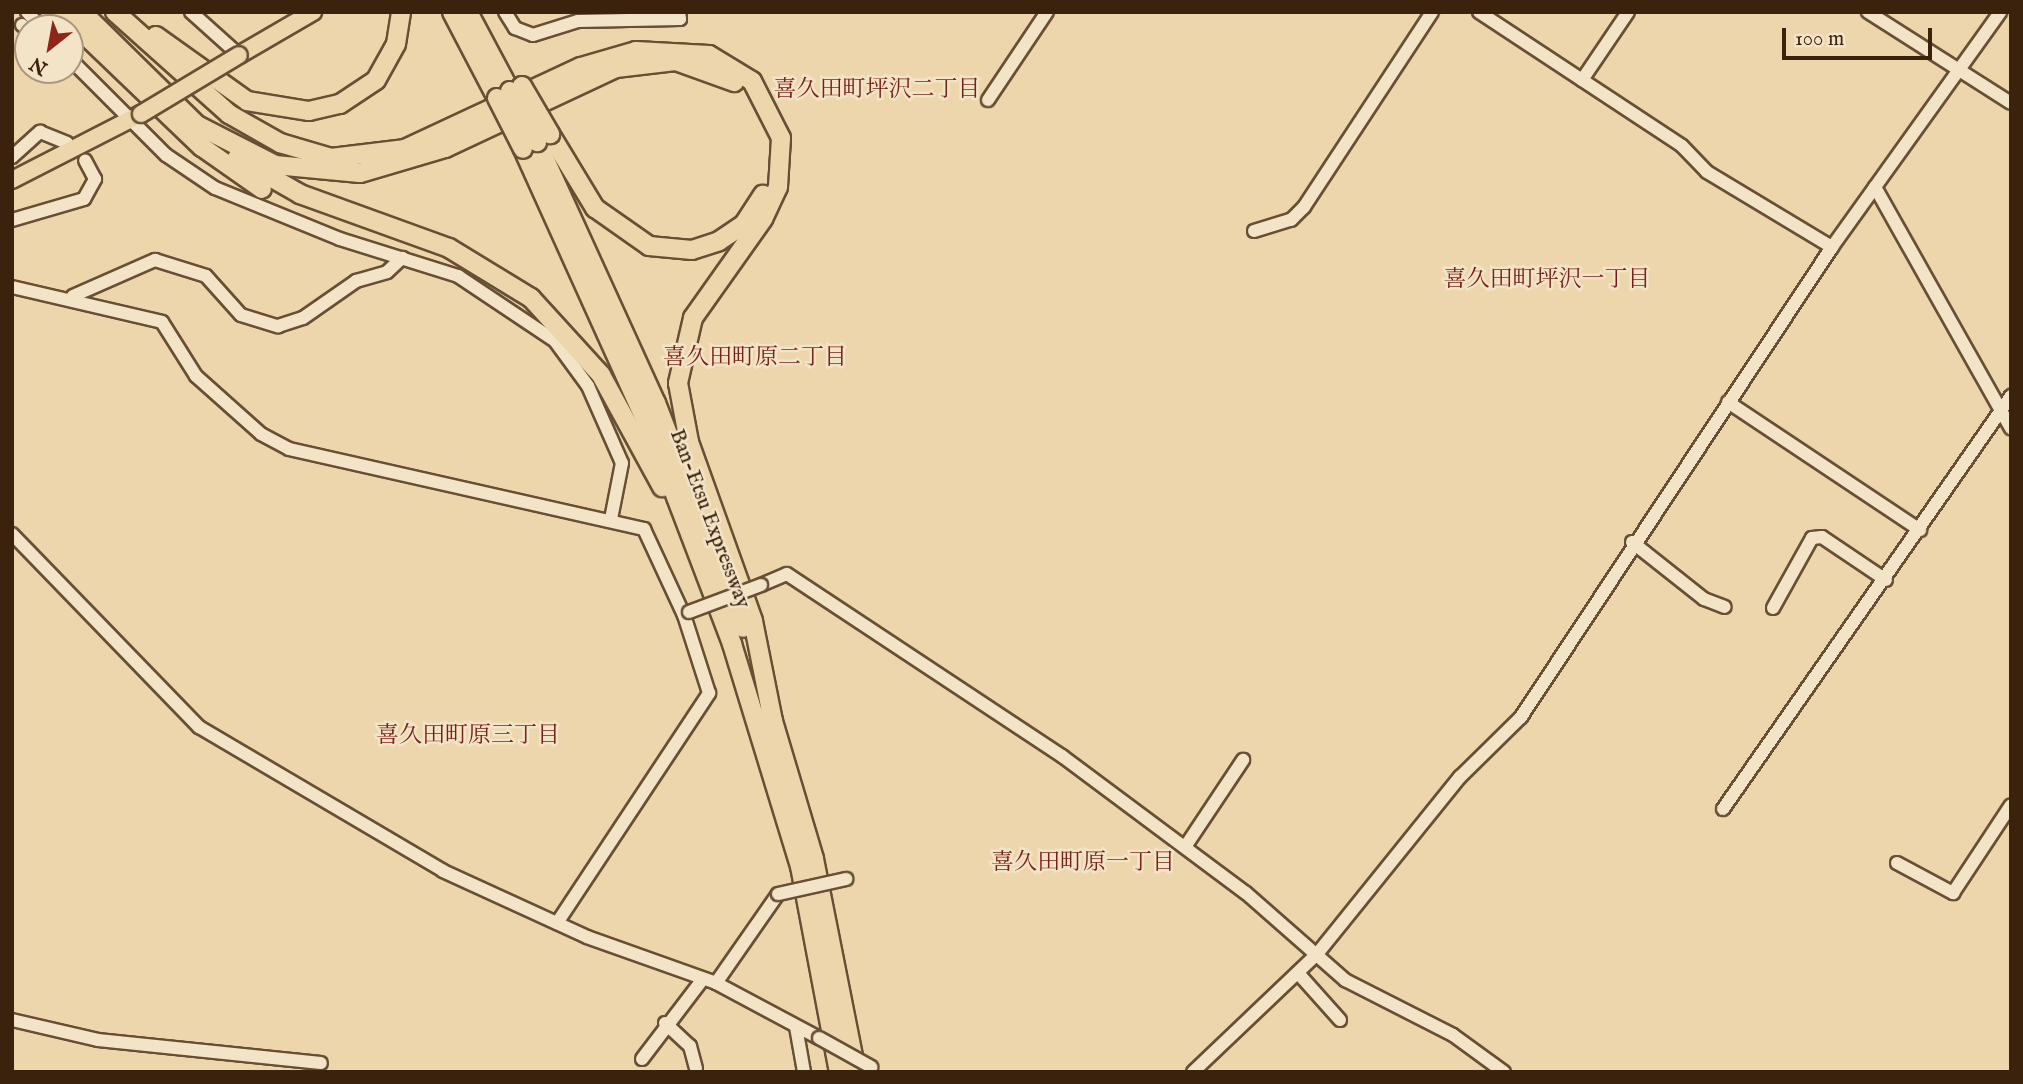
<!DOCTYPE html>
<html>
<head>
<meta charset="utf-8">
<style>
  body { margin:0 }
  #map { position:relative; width:2023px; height:1084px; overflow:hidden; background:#edd6ab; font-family:"IM FELL English","Noto Serif JP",serif }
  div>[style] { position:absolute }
  .roads { filter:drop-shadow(2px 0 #674f34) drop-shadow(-2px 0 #674f34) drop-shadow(0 2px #674f34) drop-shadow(0 -2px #674f34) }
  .minor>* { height:12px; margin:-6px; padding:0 6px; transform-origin:6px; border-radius:6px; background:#f3e4c8 }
  .major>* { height:16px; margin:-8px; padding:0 8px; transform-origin:8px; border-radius:8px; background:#edd6ab }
  .highway>* { height:18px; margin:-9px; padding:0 9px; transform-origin:9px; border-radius:9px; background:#edd6ab }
  .bridges { filter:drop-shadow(2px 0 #674f34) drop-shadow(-2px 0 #674f34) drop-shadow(0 2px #674f34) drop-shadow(0 -2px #674f34) }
  .minor-bridge>* { height:12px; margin:-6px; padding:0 6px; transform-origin:6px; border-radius:6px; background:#f3e4c8 }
  .major-bridge>* { height:16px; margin:-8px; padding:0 8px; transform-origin:8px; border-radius:8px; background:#edd6ab }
  .highway-bridge>* { height:18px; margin:-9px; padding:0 9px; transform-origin:9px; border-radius:9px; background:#edd6ab }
  span { translate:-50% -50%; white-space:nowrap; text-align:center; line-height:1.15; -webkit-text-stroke:5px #f3e4c8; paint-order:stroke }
  .street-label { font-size:21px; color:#3a220d }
  .neighbourhood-label { font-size:23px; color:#7a1f14 }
  .frame { position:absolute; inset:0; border:14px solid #3a220d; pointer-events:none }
  .north { position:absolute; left:14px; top:14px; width:70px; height:70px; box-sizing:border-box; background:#f3e4c8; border:2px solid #a9967d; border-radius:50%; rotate:211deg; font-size:19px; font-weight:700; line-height:28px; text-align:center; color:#3a220d }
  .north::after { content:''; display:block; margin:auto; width:24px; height:32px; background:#8f2418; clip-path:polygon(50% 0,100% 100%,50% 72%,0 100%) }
  .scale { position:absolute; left:1782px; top:28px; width:150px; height:32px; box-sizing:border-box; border:4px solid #3a220d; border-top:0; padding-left:9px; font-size:21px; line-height:24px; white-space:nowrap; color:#3a220d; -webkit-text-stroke:5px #f3e4c8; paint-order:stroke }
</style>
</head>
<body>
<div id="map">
  <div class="roads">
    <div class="minor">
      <div style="left:27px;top:12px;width:22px;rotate:47deg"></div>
      <div style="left:191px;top:12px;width:64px;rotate:41.9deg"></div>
      <div style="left:505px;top:12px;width:19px;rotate:58deg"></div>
      <div style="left:515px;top:28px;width:19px;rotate:21deg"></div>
      <div style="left:533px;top:35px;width:47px;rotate:-17.3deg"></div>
      <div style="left:578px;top:21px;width:102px;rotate:-1.1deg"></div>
      <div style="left:680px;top:19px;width:7px;rotate:-98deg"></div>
      <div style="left:1479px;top:12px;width:243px;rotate:33.4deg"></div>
      <div style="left:1682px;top:146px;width:36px;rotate:46deg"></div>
      <div style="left:1707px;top:172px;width:146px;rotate:31deg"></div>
      <div style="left:1868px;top:12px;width:169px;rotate:32.5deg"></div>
      <div style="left:22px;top:25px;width:8px;rotate:40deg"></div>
      <div style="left:70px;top:59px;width:136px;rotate:45deg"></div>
      <div style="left:166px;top:155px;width:59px;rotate:34deg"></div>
      <div style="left:215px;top:188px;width:135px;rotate:22.2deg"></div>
      <div style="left:340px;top:239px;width:124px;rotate:17.4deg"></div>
      <div style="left:458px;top:276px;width:117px;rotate:33.8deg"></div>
      <div style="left:555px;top:341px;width:56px;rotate:53.7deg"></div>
      <div style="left:588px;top:386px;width:84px;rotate:66.2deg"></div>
      <div style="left:622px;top:463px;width:57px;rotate:101.1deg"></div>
      <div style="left:1582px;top:80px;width:82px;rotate:-55.9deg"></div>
      <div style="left:988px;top:100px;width:106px;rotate:-56.2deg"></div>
      <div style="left:12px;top:157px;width:38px;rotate:-42deg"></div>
      <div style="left:40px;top:132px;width:29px;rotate:22deg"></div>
      <div style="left:1875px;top:187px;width:277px;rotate:60.6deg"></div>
      <div style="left:12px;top:220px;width:75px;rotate:-16.3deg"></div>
      <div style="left:84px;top:199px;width:23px;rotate:-61deg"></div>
      <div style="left:95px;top:179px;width:21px;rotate:-118deg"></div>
      <div style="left:1254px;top:231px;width:39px;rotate:-17deg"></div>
      <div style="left:1291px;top:220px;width:18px;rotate:-45deg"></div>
      <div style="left:1304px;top:207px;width:233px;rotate:-56.7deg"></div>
      <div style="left:12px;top:287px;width:154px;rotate:13.1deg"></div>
      <div style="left:162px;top:322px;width:64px;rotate:57.8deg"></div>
      <div style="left:196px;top:376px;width:87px;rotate:41.7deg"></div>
      <div style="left:261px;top:434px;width:32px;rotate:28deg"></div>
      <div style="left:289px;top:449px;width:364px;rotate:12.7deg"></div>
      <div style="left:644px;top:529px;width:95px;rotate:65.1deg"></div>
      <div style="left:684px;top:615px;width:6px;rotate:-31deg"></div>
      <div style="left:73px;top:296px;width:90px;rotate:-23.7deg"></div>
      <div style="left:155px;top:260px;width:53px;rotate:17.4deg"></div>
      <div style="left:206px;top:276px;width:52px;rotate:48.1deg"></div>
      <div style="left:241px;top:315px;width:39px;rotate:17deg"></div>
      <div style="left:278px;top:326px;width:26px;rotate:-18deg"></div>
      <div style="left:303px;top:318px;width:65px;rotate:-34.9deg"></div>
      <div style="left:356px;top:281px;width:32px;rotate:-16deg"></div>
      <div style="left:387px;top:272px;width:21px;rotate:-43deg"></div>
      <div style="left:1728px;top:402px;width:231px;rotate:33.7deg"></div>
      <div style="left:12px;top:534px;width:269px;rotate:45.9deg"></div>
      <div style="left:199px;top:727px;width:283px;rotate:30.5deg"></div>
      <div style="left:443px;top:871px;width:158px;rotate:24.6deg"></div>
      <div style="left:587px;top:937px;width:137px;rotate:19.6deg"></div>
      <div style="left:716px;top:983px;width:117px;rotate:28.1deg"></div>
      <div style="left:1632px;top:542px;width:92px;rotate:38.4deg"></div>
      <div style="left:1704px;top:599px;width:22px;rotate:21deg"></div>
      <div style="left:761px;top:585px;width:28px;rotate:-23deg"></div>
      <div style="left:787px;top:574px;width:330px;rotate:33.5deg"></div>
      <div style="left:1062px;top:756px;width:229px;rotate:36.7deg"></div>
      <div style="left:1246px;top:893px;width:132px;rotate:41.3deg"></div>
      <div style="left:1345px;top:980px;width:121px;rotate:27deg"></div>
      <div style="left:1453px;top:1035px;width:63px;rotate:36deg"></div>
      <div style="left:1773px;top:608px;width:80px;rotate:-60.9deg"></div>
      <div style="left:1812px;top:538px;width:10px;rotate:-6deg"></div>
      <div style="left:1822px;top:537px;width:77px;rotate:33.9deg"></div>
      <div style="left:1723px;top:809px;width:504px;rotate:-55.11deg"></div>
      <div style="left:1185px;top:847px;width:105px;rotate:-56.3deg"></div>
      <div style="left:1897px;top:863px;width:64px;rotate:28.2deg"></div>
      <div style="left:1953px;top:893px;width:105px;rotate:-56.6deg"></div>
      <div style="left:557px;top:923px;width:276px;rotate:-56.5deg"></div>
      <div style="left:709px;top:693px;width:82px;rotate:-107.8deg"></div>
      <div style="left:1298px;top:973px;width:63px;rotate:48.2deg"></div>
      <div style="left:716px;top:983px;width:108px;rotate:-55.1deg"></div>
      <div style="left:12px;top:1020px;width:88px;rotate:13.1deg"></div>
      <div style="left:98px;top:1040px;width:224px;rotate:5.9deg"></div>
      <div style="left:665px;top:1023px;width:34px;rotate:43deg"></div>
      <div style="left:690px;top:1046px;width:23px;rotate:75deg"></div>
      <div style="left:796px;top:1027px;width:46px;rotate:79.9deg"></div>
      <div style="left:642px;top:1059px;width:101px;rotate:-52.7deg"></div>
      <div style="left:1193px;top:1072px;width:171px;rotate:-43.6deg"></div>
      <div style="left:1317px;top:954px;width:228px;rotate:-51.1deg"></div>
      <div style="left:1460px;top:777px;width:86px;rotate:-44.5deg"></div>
      <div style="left:1521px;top:717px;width:564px;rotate:-56.51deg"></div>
      <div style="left:1832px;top:247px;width:289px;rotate:-54.4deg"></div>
    </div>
    <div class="major">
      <div style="left:239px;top:55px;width:86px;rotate:-30.2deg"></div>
      <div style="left:12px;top:180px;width:145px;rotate:-27.1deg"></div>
    </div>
    <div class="highway">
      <div style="left:61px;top:12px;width:195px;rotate:43.8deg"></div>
      <div style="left:202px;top:147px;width:73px;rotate:35deg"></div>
      <div style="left:82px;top:12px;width:171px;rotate:44.5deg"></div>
      <div style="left:115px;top:12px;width:153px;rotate:41.8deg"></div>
      <div style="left:229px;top:114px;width:59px;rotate:29.6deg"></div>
      <div style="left:280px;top:143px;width:53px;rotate:16.4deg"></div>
      <div style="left:331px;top:158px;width:75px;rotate:-6.9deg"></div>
      <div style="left:405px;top:149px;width:194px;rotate:-25deg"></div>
      <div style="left:581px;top:67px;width:57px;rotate:-16.2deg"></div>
      <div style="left:636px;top:51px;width:73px;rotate:3.1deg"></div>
      <div style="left:709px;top:55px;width:50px;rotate:31.2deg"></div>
      <div style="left:752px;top:81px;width:64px;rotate:63deg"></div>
      <div style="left:781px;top:138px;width:49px;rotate:93.5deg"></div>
      <div style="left:778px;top:187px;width:35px;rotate:115deg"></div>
      <div style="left:763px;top:219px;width:121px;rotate:125.3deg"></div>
      <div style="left:693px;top:318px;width:67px;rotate:103deg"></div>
      <div style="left:678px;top:383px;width:60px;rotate:79.4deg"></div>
      <div style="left:689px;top:442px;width:190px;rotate:70.3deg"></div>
      <div style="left:753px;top:621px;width:102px;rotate:78.7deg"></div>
      <div style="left:452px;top:12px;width:97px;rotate:62.4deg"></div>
      <div style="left:468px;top:12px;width:89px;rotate:62deg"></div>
      <div style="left:156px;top:36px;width:112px;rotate:35.5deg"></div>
      <div style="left:247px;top:101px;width:63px;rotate:9.2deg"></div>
      <div style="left:309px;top:111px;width:32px;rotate:-13deg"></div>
      <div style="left:340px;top:104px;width:43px;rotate:-33.7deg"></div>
      <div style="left:376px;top:80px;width:41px;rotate:-60.9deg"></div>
      <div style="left:396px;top:44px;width:32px;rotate:-81deg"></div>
      <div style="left:197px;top:125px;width:88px;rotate:27.1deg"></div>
      <div style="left:275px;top:165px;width:85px;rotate:5.4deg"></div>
      <div style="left:360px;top:173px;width:89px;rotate:-16.4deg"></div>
      <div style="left:445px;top:148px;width:189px;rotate:-25.1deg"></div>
      <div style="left:616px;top:68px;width:60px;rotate:-6.7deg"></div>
      <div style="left:676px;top:61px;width:62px;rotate:19.9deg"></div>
      <div style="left:550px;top:134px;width:87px;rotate:58.7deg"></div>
      <div style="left:595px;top:208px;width:66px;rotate:35.1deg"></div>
      <div style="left:649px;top:246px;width:43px;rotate:5.3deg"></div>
      <div style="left:692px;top:250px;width:28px;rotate:-18deg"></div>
      <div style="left:719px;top:241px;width:30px;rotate:-34deg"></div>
      <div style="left:744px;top:224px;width:35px;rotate:-57deg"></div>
      <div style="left:537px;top:142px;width:287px;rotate:65.5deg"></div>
      <div style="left:656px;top:403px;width:241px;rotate:68.9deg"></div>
      <div style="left:523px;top:149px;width:321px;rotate:65.7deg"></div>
      <div style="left:655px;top:442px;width:216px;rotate:69.1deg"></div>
      <div style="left:732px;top:644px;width:232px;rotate:73deg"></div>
      <div style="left:800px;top:866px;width:210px;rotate:79.3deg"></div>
      <div style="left:237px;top:158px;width:73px;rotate:29.7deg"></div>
      <div style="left:300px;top:194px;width:158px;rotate:19.9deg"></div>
      <div style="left:449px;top:248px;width:96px;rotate:31.4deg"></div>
      <div style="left:531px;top:298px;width:104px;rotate:47.7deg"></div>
      <div style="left:601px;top:375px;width:128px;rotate:61.4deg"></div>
      <div style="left:770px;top:711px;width:154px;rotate:73.4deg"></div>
      <div style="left:814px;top:859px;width:217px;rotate:78.8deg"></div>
    </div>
  </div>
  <div class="bridges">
    <div class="minor-bridge">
      <div style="left:689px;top:612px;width:77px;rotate:-20.6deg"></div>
      <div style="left:778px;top:894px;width:70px;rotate:-12.4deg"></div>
      <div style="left:819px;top:1038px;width:60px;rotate:29.1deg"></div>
    </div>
    <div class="major-bridge">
      <div style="left:141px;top:114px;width:114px;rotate:-31deg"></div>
    </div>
    <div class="highway-bridge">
      <div style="left:522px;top:86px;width:56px;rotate:59.7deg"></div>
      <div style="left:510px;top:91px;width:58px;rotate:62.1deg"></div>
      <div style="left:497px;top:98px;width:57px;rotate:63deg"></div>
    </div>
  </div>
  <div class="street-label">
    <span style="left:709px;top:519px;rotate:69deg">Ban-Etsu Expressway</span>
  </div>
  <div class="neighbourhood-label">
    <span style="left:877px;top:90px">喜久田町坪沢二丁目</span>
    <span style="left:1547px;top:280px">喜久田町坪沢一丁目</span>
    <span style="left:755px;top:358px">喜久田町原二丁目</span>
    <span style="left:468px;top:736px">喜久田町原三丁目</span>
    <span style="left:1083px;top:863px">喜久田町原一丁目</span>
  </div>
  <div class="frame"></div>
  <div class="north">N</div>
  <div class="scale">100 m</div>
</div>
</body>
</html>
